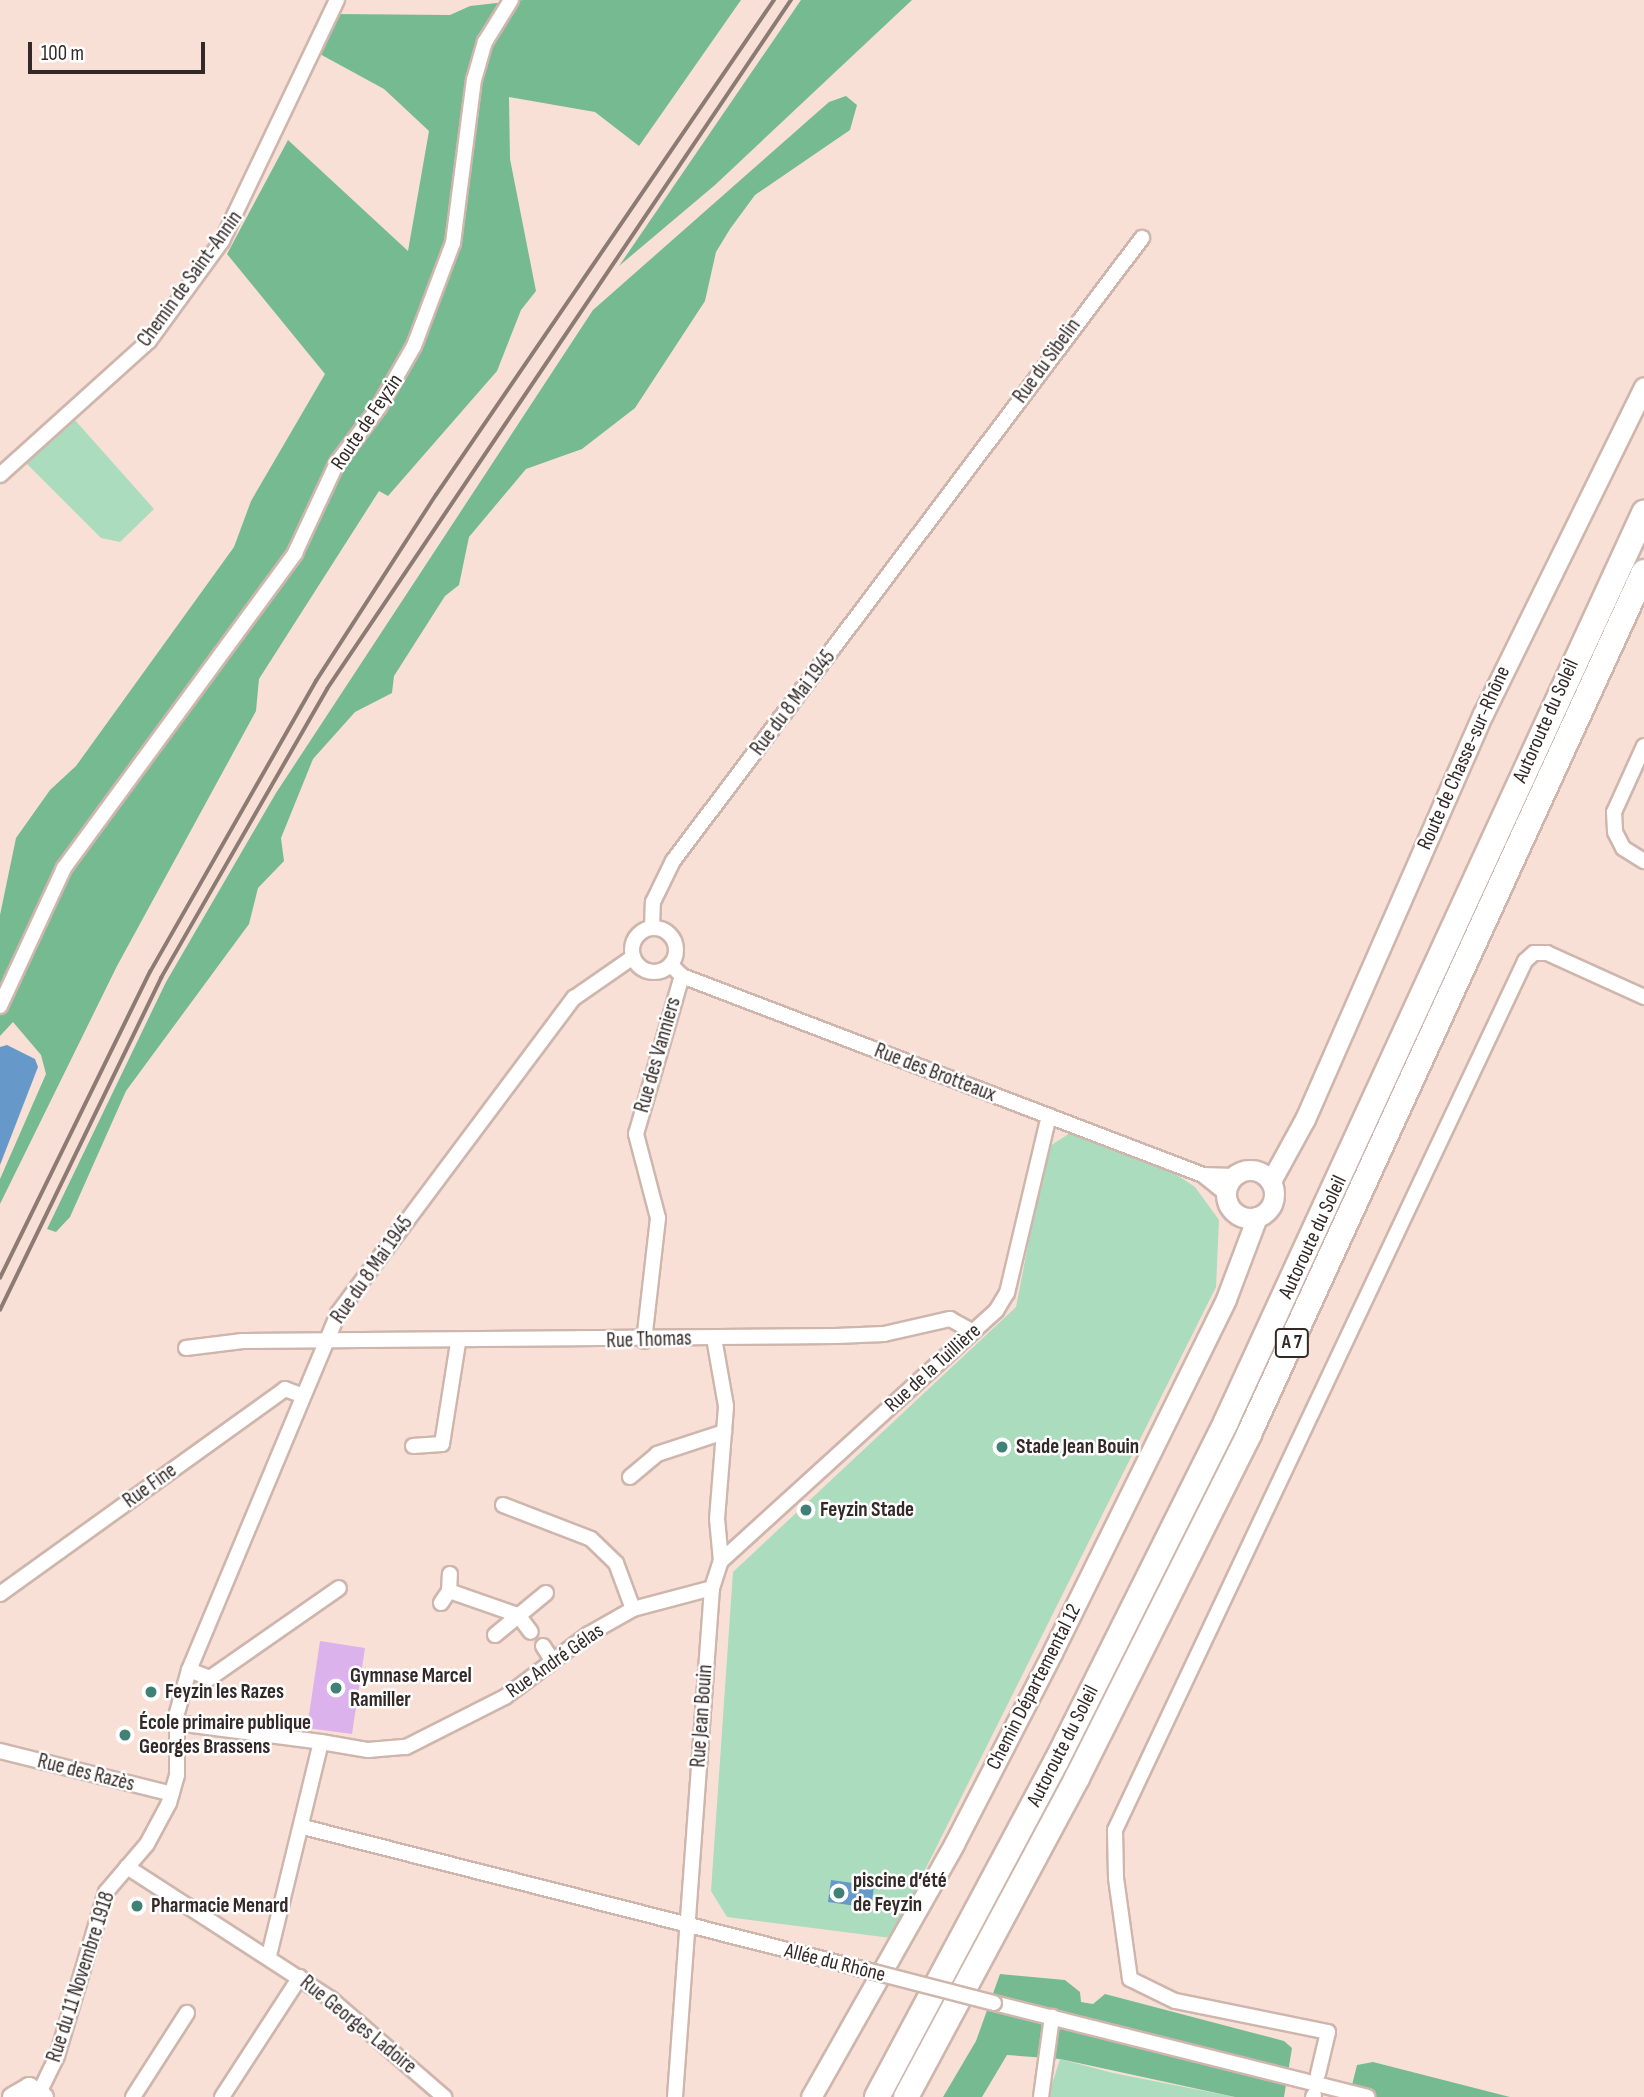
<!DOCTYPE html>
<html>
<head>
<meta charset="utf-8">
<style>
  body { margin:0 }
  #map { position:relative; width:1644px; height:2097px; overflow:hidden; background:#f9e0d6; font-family:"Sofia Sans Condensed",sans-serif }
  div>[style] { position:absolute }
  .green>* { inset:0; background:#aadcbd }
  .forest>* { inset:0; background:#76ba92 }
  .water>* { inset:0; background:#6699c9 }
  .building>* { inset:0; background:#dbb2eb }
  .roads { filter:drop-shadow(2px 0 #ceb6ad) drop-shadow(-2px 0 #ceb6ad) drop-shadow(0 2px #ceb6ad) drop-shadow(0 -2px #ceb6ad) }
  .minor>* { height:14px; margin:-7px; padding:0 7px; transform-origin:7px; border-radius:7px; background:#fff }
  .minor>.ring { margin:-7px; padding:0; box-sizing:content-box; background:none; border:14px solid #fff; border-radius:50% }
  .tertiary>* { height:18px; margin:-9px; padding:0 9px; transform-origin:9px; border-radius:9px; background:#fff }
  .secondary>* { height:19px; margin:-9.5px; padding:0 9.5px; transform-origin:9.5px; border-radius:9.5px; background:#fff }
  .secondary>.ring { margin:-9.5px; padding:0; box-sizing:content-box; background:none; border:19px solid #fff; border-radius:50% }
  .motorway>* { height:24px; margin:-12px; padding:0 12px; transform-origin:12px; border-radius:12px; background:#fff }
  .rail>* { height:3.5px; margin:-1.75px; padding:0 1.75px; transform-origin:1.75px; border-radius:1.75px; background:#8c7b75 }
  .bridges { filter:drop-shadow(2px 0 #ceb6ad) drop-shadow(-2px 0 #ceb6ad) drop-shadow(0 2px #ceb6ad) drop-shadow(0 -2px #ceb6ad) }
  .minor-bridge>* { height:14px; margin:-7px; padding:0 7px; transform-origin:7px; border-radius:7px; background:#fff }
  .dots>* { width:19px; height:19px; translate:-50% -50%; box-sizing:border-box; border:4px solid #fff; border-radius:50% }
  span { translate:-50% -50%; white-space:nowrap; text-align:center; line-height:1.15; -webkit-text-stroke:5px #fff; paint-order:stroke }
  .shield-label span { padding:2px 5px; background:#fff; border:2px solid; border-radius:5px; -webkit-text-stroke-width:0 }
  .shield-label { font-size:19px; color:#332926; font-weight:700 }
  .street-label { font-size:21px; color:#332926 }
  .poi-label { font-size:21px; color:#332926; font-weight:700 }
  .left { translate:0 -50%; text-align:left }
  .scale { position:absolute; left:28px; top:42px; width:177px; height:32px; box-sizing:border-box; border:4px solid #332926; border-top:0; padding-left:9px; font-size:21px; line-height:24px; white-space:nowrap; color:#332926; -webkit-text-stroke:5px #fff; paint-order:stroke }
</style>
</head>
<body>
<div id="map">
  <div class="green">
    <div style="clip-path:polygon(74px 419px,154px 509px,120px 542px,101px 538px,25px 462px)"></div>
    <div style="clip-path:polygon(1070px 1133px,1174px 1173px,1195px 1187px,1219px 1220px,1216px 1287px,891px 1938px,727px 1917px,711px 1891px,733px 1572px,1016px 1307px,1047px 1148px)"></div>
    <div style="clip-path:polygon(1060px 2059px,1113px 2073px,1235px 2097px,1048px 2097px)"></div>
  </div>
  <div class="forest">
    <div style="clip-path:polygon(523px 0,741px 0,639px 146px,595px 112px,509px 97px,510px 159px,536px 291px,521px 310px,497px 371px,388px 496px,379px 491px,259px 679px,256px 711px,117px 966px,0 1204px,0 1179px,46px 1074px,41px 1055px,13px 1022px,0 1036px,0 915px,16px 838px,50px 790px,76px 766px,234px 547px,251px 501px,325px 374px,227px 254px,288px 140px,408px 251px,429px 131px,384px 89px,318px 53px,336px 14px,450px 15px,470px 6px)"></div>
    <div style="clip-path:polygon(801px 0,912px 0,715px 185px,619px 266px)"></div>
    <div style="clip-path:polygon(846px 96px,857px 105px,850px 130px,755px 195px,730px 229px,716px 252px,705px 301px,635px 408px,582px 449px,526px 469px,469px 537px,459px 585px,445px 596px,394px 676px,392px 693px,355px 712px,313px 759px,281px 838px,284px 861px,258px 888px,249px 924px,126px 1091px,70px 1217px,56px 1232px,47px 1229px,166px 982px,276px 793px,593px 310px,829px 102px)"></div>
    <div style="clip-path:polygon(1000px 1974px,1065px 1980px,1080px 1992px,1081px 2002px,1093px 2004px,1105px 1994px,1284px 2041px,1292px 2048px,1284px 2097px,1235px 2097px,1060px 2059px,1007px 2055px,982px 2097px,943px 2097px,976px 2041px)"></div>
    <div style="clip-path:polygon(1373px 2062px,1510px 2097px,1349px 2097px,1357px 2065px)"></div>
  </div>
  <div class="water">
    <div style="clip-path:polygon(7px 1045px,35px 1059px,38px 1067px,0 1165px,0 1047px)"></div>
    <div style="clip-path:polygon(831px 1880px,874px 1886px,871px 1908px,828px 1902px)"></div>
  </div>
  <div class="building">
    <div style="clip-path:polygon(320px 1641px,365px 1648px,352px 1734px,307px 1728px)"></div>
  </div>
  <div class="roads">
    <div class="minor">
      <div style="left:0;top:475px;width:200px;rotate:-42deg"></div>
      <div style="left:149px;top:341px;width:124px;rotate:-53.9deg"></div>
      <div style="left:222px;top:241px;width:267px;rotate:-64.5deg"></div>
      <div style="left:1644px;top:746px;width:72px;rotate:114.4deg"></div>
      <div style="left:1614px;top:812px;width:20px;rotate:87deg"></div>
      <div style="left:1615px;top:832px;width:18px;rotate:63deg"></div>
      <div style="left:1623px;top:848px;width:25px;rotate:32deg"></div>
      <div style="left:652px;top:927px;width:25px;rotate:-88deg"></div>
      <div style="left:653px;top:902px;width:46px;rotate:-64deg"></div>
      <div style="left:673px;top:861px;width:780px;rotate:-53.03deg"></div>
      <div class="ring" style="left:632px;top:928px;width:30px;height:30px"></div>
      <div style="left:671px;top:965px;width:16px;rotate:45deg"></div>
      <div style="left:682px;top:976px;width:558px;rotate:20.9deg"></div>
      <div style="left:1203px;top:1175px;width:28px;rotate:39deg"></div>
      <div style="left:0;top:1006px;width:152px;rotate:-65.1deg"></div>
      <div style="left:64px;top:868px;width:391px;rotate:-53.7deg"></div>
      <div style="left:295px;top:553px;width:99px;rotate:-65deg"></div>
      <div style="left:337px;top:463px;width:70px;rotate:-53.1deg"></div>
      <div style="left:379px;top:407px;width:70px;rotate:-60.2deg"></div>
      <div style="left:414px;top:346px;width:110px;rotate:-69.3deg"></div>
      <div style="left:453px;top:243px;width:164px;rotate:-82.7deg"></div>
      <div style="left:474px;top:80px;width:40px;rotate:-74deg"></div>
      <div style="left:485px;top:42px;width:49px;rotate:-58.2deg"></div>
      <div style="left:1203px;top:1175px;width:30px;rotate:2deg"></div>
      <div style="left:644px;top:1341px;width:124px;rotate:-83.5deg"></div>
      <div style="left:658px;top:1218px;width:87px;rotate:-104.7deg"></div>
      <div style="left:636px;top:1134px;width:165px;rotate:-73.8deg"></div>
      <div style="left:186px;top:1348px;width:57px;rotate:-7deg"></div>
      <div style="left:243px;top:1341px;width:593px;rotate:-0.48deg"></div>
      <div style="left:836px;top:1336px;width:48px;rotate:-2.4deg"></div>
      <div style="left:884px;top:1334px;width:68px;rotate:-12.8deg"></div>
      <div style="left:950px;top:1319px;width:25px;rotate:29deg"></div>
      <div style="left:413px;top:1446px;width:29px;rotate:-4deg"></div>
      <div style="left:442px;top:1444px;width:102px;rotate:-81deg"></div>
      <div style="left:630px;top:1477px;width:35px;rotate:-40deg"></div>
      <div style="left:657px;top:1454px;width:71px;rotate:-18.2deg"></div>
      <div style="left:503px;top:1505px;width:94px;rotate:21.1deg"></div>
      <div style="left:591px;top:1539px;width:35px;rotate:44deg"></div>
      <div style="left:616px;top:1563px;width:49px;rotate:69.7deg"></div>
      <div style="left:721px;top:1561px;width:372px;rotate:-42.3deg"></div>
      <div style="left:996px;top:1311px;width:21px;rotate:-59deg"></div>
      <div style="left:1007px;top:1293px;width:182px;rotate:-76.7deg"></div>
      <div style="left:449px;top:1591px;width:17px;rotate:-87deg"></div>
      <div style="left:0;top:1594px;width:351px;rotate:-35.7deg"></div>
      <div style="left:285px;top:1389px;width:19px;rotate:21deg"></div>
      <div style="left:441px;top:1603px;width:14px;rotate:-56deg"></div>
      <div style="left:449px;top:1591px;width:73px;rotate:19.2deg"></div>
      <div style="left:518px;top:1615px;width:21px;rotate:53deg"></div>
      <div style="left:495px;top:1635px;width:66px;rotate:-39.5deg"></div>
      <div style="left:543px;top:1646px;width:17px;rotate:57deg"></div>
      <div style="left:189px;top:1670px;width:22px;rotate:21deg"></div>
      <div style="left:210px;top:1678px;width:157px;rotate:-34.9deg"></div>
      <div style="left:177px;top:1723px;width:145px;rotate:7.5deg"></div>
      <div style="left:321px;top:1742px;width:220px;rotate:103.7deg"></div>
      <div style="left:321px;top:1742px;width:48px;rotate:9.7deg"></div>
      <div style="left:368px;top:1750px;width:38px;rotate:-5deg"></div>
      <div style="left:406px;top:1747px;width:111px;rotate:-26.8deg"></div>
      <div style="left:505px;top:1697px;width:105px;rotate:-36.9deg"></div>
      <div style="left:589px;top:1634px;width:51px;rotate:-29.6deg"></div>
      <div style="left:633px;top:1609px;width:82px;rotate:-14.9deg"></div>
      <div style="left:0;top:1751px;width:177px;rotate:14deg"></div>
      <div style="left:303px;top:1827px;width:585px;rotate:14.25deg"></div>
      <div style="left:127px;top:1867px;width:243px;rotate:32.9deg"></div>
      <div style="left:331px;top:1999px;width:150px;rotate:40.9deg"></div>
      <div style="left:994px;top:2003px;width:385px;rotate:14.1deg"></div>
      <div style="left:1318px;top:2074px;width:43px;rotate:-76.6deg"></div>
      <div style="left:1328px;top:2032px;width:156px;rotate:-168.5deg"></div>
      <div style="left:1175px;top:2001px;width:50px;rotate:-153.9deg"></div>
      <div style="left:1130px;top:1979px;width:102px;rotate:-97.9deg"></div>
      <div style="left:1116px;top:1878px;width:48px;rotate:-91.2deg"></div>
      <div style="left:1115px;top:1830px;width:961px;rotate:-64.74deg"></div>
      <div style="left:1525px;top:961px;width:12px;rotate:-42deg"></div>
      <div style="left:1534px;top:953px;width:13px"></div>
      <div style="left:1547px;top:953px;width:107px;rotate:24.4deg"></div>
      <div style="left:40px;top:2091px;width:39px;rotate:-64deg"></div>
      <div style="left:57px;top:2056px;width:171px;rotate:-73.4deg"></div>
      <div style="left:106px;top:1892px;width:63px;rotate:-49.5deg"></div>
      <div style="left:147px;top:1844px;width:47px;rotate:-61.8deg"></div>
      <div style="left:169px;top:1803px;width:29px;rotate:-74deg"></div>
      <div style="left:177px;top:1775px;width:62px;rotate:-90deg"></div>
      <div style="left:177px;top:1713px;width:45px;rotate:-74.4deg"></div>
      <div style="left:189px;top:1670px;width:387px;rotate:-67.3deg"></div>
      <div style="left:338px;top:1313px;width:394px;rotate:-53.2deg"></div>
      <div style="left:574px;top:998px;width:72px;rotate:-34.8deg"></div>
      <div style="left:133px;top:2097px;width:100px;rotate:-57.3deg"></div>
      <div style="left:222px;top:2097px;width:143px;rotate:-57deg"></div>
      <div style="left:675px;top:2097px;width:510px;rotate:-85.84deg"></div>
      <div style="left:712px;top:1588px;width:28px;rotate:-72deg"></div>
      <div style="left:721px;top:1561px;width:42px;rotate:-95.4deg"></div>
      <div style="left:717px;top:1519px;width:113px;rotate:-85.4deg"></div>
      <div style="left:726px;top:1406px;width:69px;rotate:-100deg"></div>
      <div style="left:1041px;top:2097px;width:81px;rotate:-82.2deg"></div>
      <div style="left:1313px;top:2097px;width:2px;rotate:-63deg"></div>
    </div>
    <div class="tertiary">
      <div style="left:12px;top:2097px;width:20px;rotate:-30deg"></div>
      <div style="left:29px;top:2087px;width:18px;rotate:34deg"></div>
    </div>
    <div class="secondary">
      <div class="ring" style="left:1226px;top:1170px;width:29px;height:29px"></div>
      <div style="left:1271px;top:1181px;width:71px;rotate:-61.3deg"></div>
      <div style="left:1305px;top:1119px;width:442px;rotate:-66.3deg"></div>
      <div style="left:1483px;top:714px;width:364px;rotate:-63.8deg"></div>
      <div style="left:811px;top:2097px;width:291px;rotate:-60.5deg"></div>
      <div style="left:954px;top:1844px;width:215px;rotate:-62.8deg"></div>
      <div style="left:1052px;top:1653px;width:394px;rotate:-63.8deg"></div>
      <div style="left:1226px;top:1299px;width:88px;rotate:-69.3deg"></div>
    </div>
    <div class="motorway">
      <div style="left:877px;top:2097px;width:380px;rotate:-61.9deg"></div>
      <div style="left:1056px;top:1762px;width:380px;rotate:-63.4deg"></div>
      <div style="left:1226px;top:1422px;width:1001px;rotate:-65.3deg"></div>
      <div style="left:906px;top:2097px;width:362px;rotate:-61.8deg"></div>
      <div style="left:1077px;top:1778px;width:385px;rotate:-63.4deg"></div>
      <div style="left:1249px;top:1434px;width:948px;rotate:-65.38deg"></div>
    </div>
  </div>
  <div class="rail">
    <div style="left:0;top:1278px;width:341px;rotate:-63.9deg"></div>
    <div style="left:150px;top:972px;width:335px;rotate:-60.3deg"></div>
    <div style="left:316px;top:681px;width:221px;rotate:-57.2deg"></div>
    <div style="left:436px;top:495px;width:599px;rotate:-55.67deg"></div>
    <div style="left:0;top:1310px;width:369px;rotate:-64.1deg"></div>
    <div style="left:161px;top:978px;width:333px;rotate:-60.1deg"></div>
    <div style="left:327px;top:689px;width:831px;rotate:-56.04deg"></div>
  </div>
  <div class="bridges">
    <div class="minor-bridge">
      <div style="left:870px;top:1971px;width:128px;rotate:14.5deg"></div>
    </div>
  </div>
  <div class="dots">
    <div style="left:1002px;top:1447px;background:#3f8275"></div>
    <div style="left:806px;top:1510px;background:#3f8275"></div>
    <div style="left:336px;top:1688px;background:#3f8275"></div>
    <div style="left:151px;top:1692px;background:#3f8275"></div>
    <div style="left:125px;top:1735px;background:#3f8275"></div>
    <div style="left:839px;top:1893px;background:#3f8275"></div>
    <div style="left:137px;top:1906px;background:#3f8275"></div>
  </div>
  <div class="shield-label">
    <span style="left:1292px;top:1343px">A 7</span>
  </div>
  <div class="street-label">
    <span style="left:190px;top:279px;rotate:-54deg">Chemin de Saint-Annin</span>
    <span style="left:1047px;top:361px;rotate:-54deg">Rue du Sibelin</span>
    <span style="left:367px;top:422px;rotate:-56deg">Route de Feyzin</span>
    <span style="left:793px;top:703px;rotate:-53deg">Rue du 8 Mai 1945</span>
    <span style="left:1546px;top:721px;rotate:-66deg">Autoroute du Soleil</span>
    <span style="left:1464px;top:758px;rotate:-66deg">Route de Chasse-sur-Rhône</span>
    <span style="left:658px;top:1055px;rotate:-74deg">Rue des Vanniers</span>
    <span style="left:935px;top:1073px;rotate:21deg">Rue des Brotteaux</span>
    <span style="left:1313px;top:1237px;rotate:-65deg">Autoroute du Soleil</span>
    <span style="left:372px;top:1270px;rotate:-55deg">Rue du 8 Mai 1945</span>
    <span style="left:649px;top:1340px;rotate:-2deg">Rue Thomas</span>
    <span style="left:933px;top:1368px;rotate:-42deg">Rue de la Tuillière</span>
    <span style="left:150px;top:1486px;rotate:-36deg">Rue Fine</span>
    <span style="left:555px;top:1661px;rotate:-35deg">Rue André Gélas</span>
    <span style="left:1034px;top:1687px;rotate:-63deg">Chemin Départemental 12</span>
    <span style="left:702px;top:1716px;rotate:-86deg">Rue Jean Bouin</span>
    <span style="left:1063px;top:1746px;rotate:-63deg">Autoroute du Soleil</span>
    <span style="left:86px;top:1773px;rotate:14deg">Rue des Razès</span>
    <span style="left:835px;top:1963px;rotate:14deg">Allée du Rhône</span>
    <span style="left:81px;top:1977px;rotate:-72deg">Rue du 11 Novembre 1918</span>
    <span style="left:358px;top:2025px;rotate:39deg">Rue Georges Ladoire</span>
  </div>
  <div class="poi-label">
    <span class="left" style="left:1016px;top:1447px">Stade Jean Bouin</span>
    <span class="left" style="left:820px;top:1510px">Feyzin Stade</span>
    <span class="left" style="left:350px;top:1688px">Gymnase Marcel<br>Ramiller</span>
    <span class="left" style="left:165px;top:1692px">Feyzin les Razes</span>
    <span class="left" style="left:139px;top:1735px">École primaire publique<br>Georges Brassens</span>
    <span class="left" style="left:853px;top:1893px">piscine d’été<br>de Feyzin</span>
    <span class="left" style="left:151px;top:1906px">Pharmacie Menard</span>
  </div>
  <div class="scale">100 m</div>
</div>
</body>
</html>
